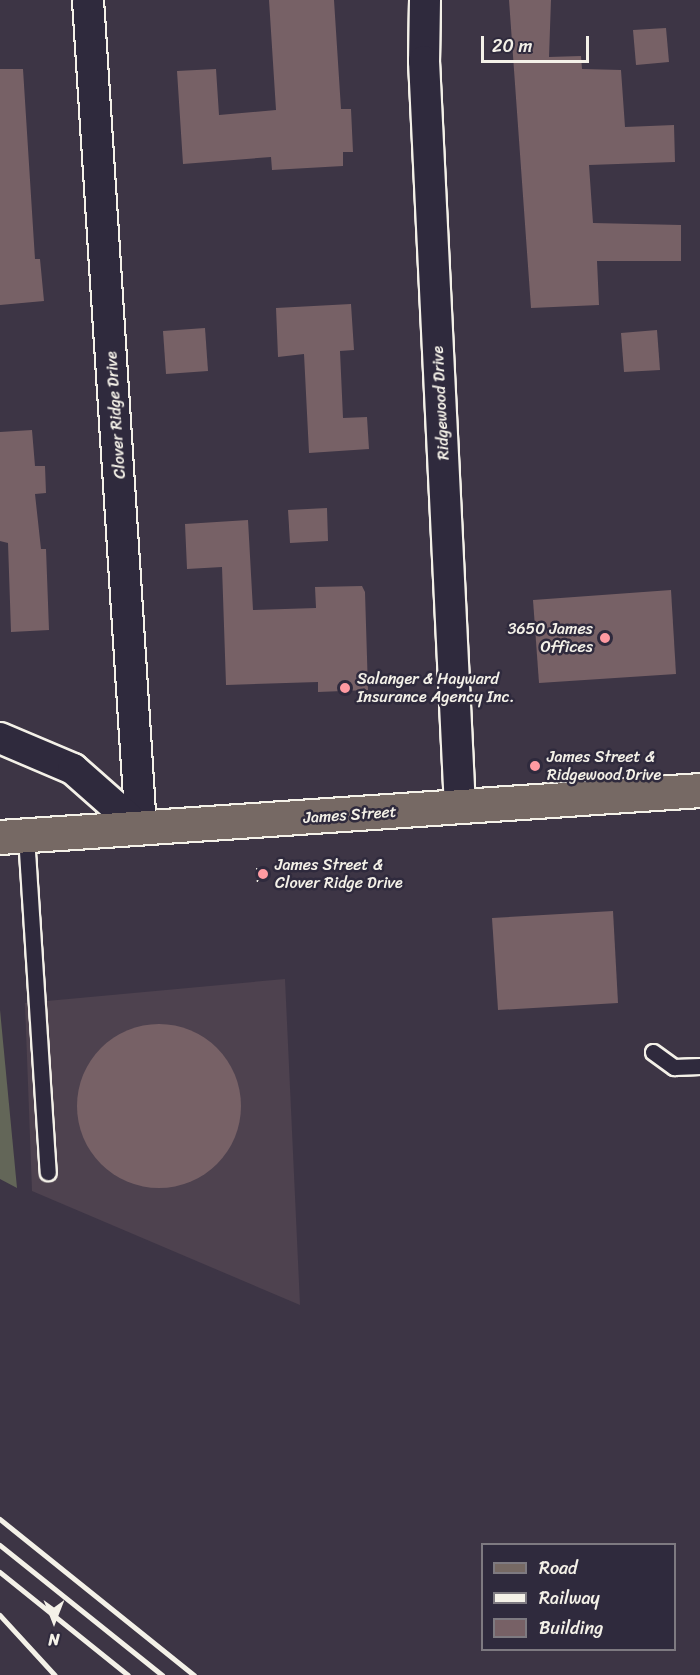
<!DOCTYPE html>
<html>
<head>
<meta charset="utf-8">
<style>
  body { margin:0 }
  #map { position:relative; width:700px; height:1675px; overflow:hidden; background:#3d3545; font-family:Sriracha,sans-serif }
  div>[style] { position:absolute }
  .built>* { inset:0; background:#4e424f }
  .green>* { inset:0; background:#636658 }
  .building>* { inset:0; background:#776166 }
  .round { border-radius:50% }
  .path>* { height:4px; margin-top:-2px; transform-origin:0; background:repeating-linear-gradient(90deg,#f4f1e8 0 1.5px,transparent 0 6px) }
  .roads { filter:drop-shadow(2px 0 #f4f1e8) drop-shadow(-2px 0 #f4f1e8) drop-shadow(0 2px #f4f1e8) drop-shadow(0 -2px #f4f1e8) }
  .service>* { height:15px; margin:-7.5px; padding:0 7.5px; transform-origin:7.5px; border-radius:7.5px; background:#2f2a3d }
  .minor>* { height:30px; margin:-15px; padding:0 15px; transform-origin:15px; border-radius:15px; background:#2f2a3d }
  .primary>* { height:33px; margin:-16.5px; padding:0 16.5px; transform-origin:16.5px; border-radius:16.5px; background:#766964 }
  .rail>* { height:4.5px; margin:-2.25px; padding:0 2.25px; transform-origin:2.25px; border-radius:2.25px; background:#f4f1e8 }
  .dots>* { width:16px; height:16px; translate:-50% -50%; box-sizing:border-box; border:3px solid #2f2a3d; border-radius:50% }
  span { translate:-50% -50%; white-space:nowrap; text-align:center; line-height:1.15; -webkit-text-stroke:5px #2f2a3d; paint-order:stroke }
  .street-label { font-size:16px; color:#f4f1e8 }
  .poi-label { font-size:16px; color:#f4f1e8 }
  .right { translate:-100% -50%; text-align:right }
  .left { translate:0 -50%; text-align:left }
  .legend { position:absolute; left:481px; top:1543px; width:195px; height:108px; box-sizing:border-box; background:#2f2a3d; border:2px solid #7e7a81; margin:0; padding:8px 10px; list-style:none; font-size:18px; color:#f4f1e8 }
  .legend li { display:flex; align-items:center; gap:12px; height:30px }
  .legend b { width:30px; border:2px solid #7e7a81 }
  .north { position:absolute; left:24px; top:1591px; width:60px; height:60px; -webkit-text-stroke:4px #2f2a3d; paint-order:stroke; rotate:180deg; font-size:16px; font-weight:700; line-height:24px; text-align:center; color:#f4f1e8 }
  .north::after { content:''; display:block; margin:auto; width:21px; height:27px; background:#f4f1e8; clip-path:polygon(50% 0,100% 100%,50% 72%,0 100%) }
  .scale { position:absolute; left:481px; top:36px; width:108px; height:27px; box-sizing:border-box; border:3px solid #f4f1e8; border-top:0; padding-left:8px; font-size:18px; line-height:21px; white-space:nowrap; color:#f4f1e8; -webkit-text-stroke:4px #2f2a3d; paint-order:stroke }
</style>
</head>
<body>
<div id="map">
  <div class="built">
    <div style="clip-path:polygon(285px 979px,300px 1305px,32px 1191px,25px 1003px)"></div>
  </div>
  <div class="green">
    <div style="clip-path:polygon(0 1010px,17px 1188px,0 1179px)"></div>
  </div>
  <div class="building">
    <div style="clip-path:polygon(269px 0,334px 0,341px 109px,351px 109px,353px 152px,343px 152px,343px 166px,272px 170px,271px 157px,183px 164px,177px 71px,216px 69px,219px 115px,276px 110px)"></div>
    <div style="clip-path:polygon(509px 0,551px 0,549px 57px,581px 56px,582px 69px,621px 70px,625px 127px,674px 125px,675px 162px,589px 165px,593px 223px,681px 225px,681px 261px,597px 261px,599px 305px,531px 308px)"></div>
    <div style="clip-path:polygon(666px 28px,669px 62px,636px 65px,633px 30px)"></div>
    <div style="clip-path:polygon(0 69px,23px 69px,35px 259px,40px 259px,44px 301px,0 305px)"></div>
    <div style="clip-path:polygon(351px 304px,354px 350px,340px 351px,343px 418px,367px 417px,369px 449px,309px 453px,304px 354px,278px 357px,276px 308px)"></div>
    <div style="clip-path:polygon(205px 328px,208px 371px,166px 374px,163px 331px)"></div>
    <div style="clip-path:polygon(657px 330px,660px 370px,624px 372px,621px 333px)"></div>
    <div style="clip-path:polygon(32px 430px,35px 466px,45px 466px,46px 493px,35px 494px,41px 549px,46px 549px,49px 630px,11px 632px,8px 543px,0 541px,0 432px)"></div>
    <div style="clip-path:polygon(327px 508px,328px 541px,290px 543px,288px 510px)"></div>
    <div style="clip-path:polygon(248px 520px,253px 610px,316px 608px,315px 587px,362px 586px,365px 592px,368px 690px,318px 692px,318px 682px,226px 685px,222px 567px,187px 569px,185px 524px)"></div>
    <div style="clip-path:polygon(671px 590px,676px 674px,539px 683px,533px 600px)"></div>
    <div style="clip-path:polygon(613px 911px,618px 1003px,498px 1010px,492px 918px)"></div>
    <div class="round" style="left:77px;top:1024px;width:164px;height:164px"></div>
  </div>
  <div class="path">
    <div style="left:258px;top:868px;width:17px;rotate:87deg"></div>
  </div>
  <div class="roads">
    <div class="service">
      <div style="left:26px;top:836px;width:337px;rotate:86.3deg"></div>
      <div style="left:653px;top:1052px;width:26px;rotate:36deg"></div>
      <div style="left:674px;top:1067px;width:26px;rotate:-2deg"></div>
    </div>
    <div class="minor">
      <div style="left:88px;top:0;width:831px;rotate:86.34deg"></div>
      <div style="left:425px;top:0;width:61px;rotate:90.9deg"></div>
      <div style="left:424px;top:61px;width:747px;rotate:87.24deg"></div>
      <div style="left:0;top:738px;width:79px;rotate:23deg"></div>
      <div style="left:73px;top:769px;width:91px;rotate:41.4deg"></div>
    </div>
    <div class="primary">
      <div style="left:0;top:837px;width:702px;rotate:-3.84deg"></div>
    </div>
  </div>
  <div class="rail">
    <div style="left:0;top:1519px;width:249px;rotate:38.8deg"></div>
    <div style="left:0;top:1545px;width:208px;rotate:38.7deg"></div>
    <div style="left:0;top:1572px;width:164px;rotate:38.8deg"></div>
    <div style="left:0;top:1615px;width:81px;rotate:47.5deg"></div>
  </div>
  <div class="dots">
    <div style="left:605px;top:638px;background:#ff9aa2"></div>
    <div style="left:345px;top:688px;background:#ff9aa2"></div>
    <div style="left:535px;top:766px;background:#ff9aa2"></div>
    <div style="left:263px;top:874px;background:#ff9aa2"></div>
  </div>
  <div class="street-label">
    <span style="left:441px;top:403px;rotate:-93deg">Ridgewood Drive</span>
    <span style="left:116px;top:415px;rotate:-94deg">Clover Ridge Drive</span>
    <span style="left:350px;top:815px;rotate:-4deg">James Street</span>
  </div>
  <div class="poi-label">
    <span class="right" style="left:593px;top:638px">3650 James<br>Offices</span>
    <span class="left" style="left:357px;top:688px">Salanger &amp; Hayward<br>Insurance Agency Inc.</span>
    <span class="left" style="left:547px;top:766px">James Street &amp;<br>Ridgewood Drive</span>
    <span class="left" style="left:275px;top:874px">James Street &amp;<br>Clover Ridge Drive</span>
  </div>
  <ul class="legend">
  <li><b style="height:8px;background:#766964"></b>Road</li>
  <li><b style="height:8px;background:#f4f1e8"></b>Railway</li>
  <li><b style="height:16px;background:#776166"></b>Building</li>
  </ul>
  <div class="north">N</div>
  <div class="scale">20 m</div>
</div>
</body>
</html>
